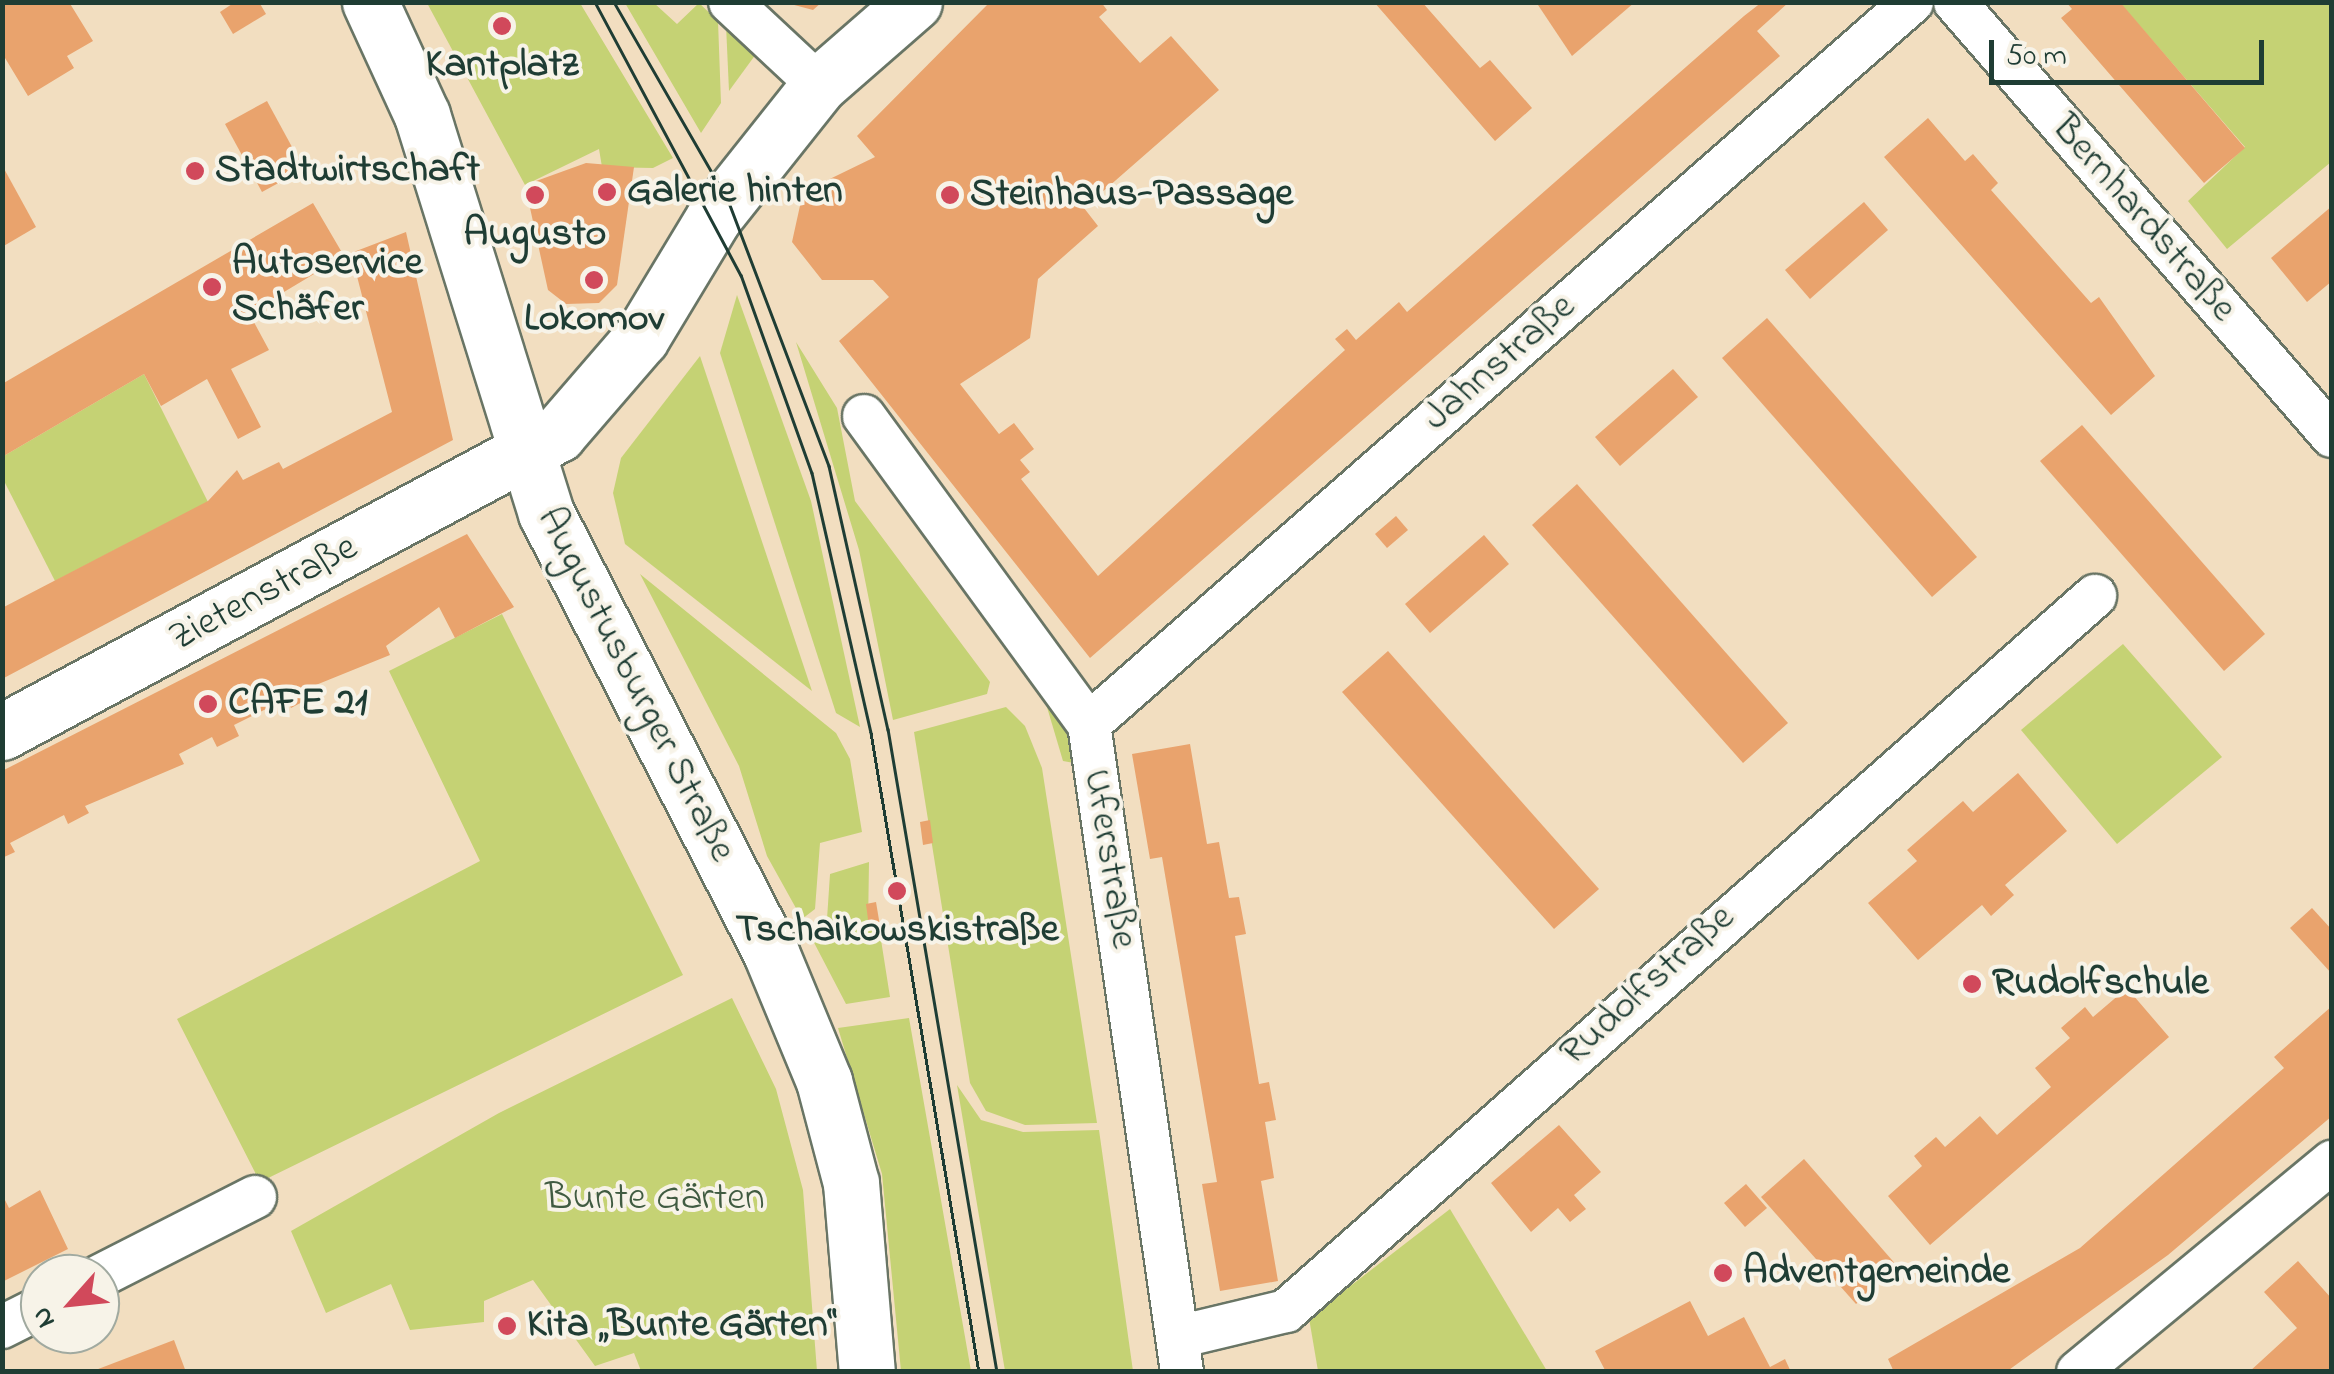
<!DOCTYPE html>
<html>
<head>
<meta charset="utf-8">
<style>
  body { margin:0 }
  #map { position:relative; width:2334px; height:1374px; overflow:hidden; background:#f2dec0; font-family:"Indie Flower",sans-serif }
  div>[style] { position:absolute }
  .green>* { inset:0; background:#c5d274 }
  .building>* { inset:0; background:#e9a36d }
  .roads { filter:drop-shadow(2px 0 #697565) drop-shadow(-2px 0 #697565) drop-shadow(0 2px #697565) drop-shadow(0 -2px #697565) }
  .street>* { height:42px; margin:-21px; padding:0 21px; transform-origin:21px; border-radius:21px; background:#fff }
  .secondary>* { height:55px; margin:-27.5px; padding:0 27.5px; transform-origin:27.5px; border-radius:27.5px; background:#fff }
  .tram>* { height:2.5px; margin:-1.25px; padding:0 1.25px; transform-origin:1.25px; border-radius:1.25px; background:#1f3d34 }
  .dots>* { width:28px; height:28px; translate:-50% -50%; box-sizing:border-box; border:5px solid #f7f3e8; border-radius:50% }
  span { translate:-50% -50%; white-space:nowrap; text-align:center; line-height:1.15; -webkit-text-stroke:8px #f7f3e8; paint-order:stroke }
  .poi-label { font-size:40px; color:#1f3d34; font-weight:700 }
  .left { translate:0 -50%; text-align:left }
  .street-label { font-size:40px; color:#1f3d34 }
  .park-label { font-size:40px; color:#405b41 }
  .frame { position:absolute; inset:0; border:5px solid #1f3d34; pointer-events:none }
  .north { position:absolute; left:20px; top:1254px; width:100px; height:100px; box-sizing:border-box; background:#f7f3e8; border:2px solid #a1aaa0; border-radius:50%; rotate:243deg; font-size:28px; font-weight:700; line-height:40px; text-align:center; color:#1f3d34 }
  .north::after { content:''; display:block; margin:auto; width:35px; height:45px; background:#d1495b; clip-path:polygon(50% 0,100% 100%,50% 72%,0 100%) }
  .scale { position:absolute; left:1989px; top:40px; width:275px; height:45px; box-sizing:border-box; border:5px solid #1f3d34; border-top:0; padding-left:12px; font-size:30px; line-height:35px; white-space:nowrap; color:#1f3d34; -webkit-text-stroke:8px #f7f3e8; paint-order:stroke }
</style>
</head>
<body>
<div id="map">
  <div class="green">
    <div style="clip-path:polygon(427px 3px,580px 3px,673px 158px,653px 168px,602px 167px,599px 149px,525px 185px)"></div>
    <div style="clip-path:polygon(625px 3px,654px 3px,677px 24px,699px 3px,718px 21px,721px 103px,701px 133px)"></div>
    <div style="clip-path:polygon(2120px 3px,2331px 3px,2331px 162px,2227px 249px,2188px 201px,2245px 147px)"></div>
    <div style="clip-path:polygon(726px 25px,756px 54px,729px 91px)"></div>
    <div style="clip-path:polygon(737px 295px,811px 501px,860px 727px,836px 713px,720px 353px)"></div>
    <div style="clip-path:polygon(796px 342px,837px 408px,855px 501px,990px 682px,987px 694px,893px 720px,859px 550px)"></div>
    <div style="clip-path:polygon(700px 356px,812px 691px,625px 544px,613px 493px,621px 458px)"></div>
    <div style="clip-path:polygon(144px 374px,208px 502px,55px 581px,3px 479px,2px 457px)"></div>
    <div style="clip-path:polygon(640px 574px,836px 733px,850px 759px,862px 832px,820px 843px,815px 909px,802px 919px,767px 856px,739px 766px)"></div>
    <div style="clip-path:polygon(502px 614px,683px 975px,260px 1182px,177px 1019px,480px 861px,389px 671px)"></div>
    <div style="clip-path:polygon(2123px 644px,2222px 757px,2117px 844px,2021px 730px)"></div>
    <div style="clip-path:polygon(1041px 687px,1070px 732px,1074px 763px,1063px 761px)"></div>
    <div style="clip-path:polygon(1006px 707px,1025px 726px,1042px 768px,1097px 1123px,1025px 1125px,986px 1111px,970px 1083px,914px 732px)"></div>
    <div style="clip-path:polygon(869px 862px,868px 928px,879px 927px,890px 997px,846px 1004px,809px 933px,827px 919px,830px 874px)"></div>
    <div style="clip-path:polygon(732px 998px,776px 1089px,803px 1190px,817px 1371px,641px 1371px,634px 1353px,595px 1366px,533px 1280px,484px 1301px,484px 1322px,410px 1330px,391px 1284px,326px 1313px,291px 1231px,499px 1113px)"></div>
    <div style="clip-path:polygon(909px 1018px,971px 1371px,901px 1371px,882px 1174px,838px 1028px)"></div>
    <div style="clip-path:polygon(957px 1085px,981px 1120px,1023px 1132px,1099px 1130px,1133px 1371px,1005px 1371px)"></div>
    <div style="clip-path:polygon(1450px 1209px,1547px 1371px,1318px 1371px,1309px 1318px)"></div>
  </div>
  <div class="building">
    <div style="clip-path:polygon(2px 2px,69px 2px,93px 41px,67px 56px,74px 68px,28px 96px,2px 53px)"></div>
    <div style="clip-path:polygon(235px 2px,259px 2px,266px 14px,233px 34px,220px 12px)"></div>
    <div style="clip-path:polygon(783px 2px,822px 2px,813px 10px)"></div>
    <div style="clip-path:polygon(990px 2px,1101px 2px,1107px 10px,1099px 17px,1140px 63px,1171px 36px,1219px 90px,1084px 208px,1098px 226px,1038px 279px,1030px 338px,960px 384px,999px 434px,1014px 423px,1034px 449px,1020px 460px,1030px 472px,1021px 479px,1098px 576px,1345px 350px,1335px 339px,1347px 329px,1356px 340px,1399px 302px,1407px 312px,1744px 16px,1762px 2px,1789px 2px,1757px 31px,1780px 56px,1090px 658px,839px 341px,889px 297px,873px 280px,822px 280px,792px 242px,803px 192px,875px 157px,857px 136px)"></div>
    <div style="clip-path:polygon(1374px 2px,1422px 2px,1480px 68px,1490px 60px,1532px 108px,1495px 141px)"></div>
    <div style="clip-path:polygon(1536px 2px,1635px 2px,1572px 56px)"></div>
    <div style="clip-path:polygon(2066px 2px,2120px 2px,2245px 148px,2204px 183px,2061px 18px,2072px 9px)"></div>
    <div style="clip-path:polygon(267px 101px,304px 169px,262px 192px,225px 124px)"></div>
    <div style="clip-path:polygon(1928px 118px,1965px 161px,1973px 154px,1998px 183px,1991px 190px,2091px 303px,2099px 297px,2155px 376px,2111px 415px,1884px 157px)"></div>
    <div style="clip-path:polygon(586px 163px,634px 167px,617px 285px,599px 303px,566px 304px,548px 290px,525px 185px)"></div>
    <div style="clip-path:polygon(2px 165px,36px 227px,2px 247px)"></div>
    <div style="clip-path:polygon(1864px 202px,1888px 230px,1810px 299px,1785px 270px)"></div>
    <div style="clip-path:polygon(313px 203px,344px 256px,249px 313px,269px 350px,231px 369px,261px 427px,238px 439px,207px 379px,161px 406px,144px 374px,2px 457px,2px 384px)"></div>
    <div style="clip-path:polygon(2332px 206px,2332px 281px,2307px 302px,2271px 258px)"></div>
    <div style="clip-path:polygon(406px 232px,453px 440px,2px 679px,2px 608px,208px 501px,237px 470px,243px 480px,279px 462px,283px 469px,392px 412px,351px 253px)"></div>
    <div style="clip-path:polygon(1767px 318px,1977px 557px,1932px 597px,1722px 358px)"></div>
    <div style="clip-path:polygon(1673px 369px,1698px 397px,1620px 466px,1595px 437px)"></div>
    <div style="clip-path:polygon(2082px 425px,2265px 634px,2224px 671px,2040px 461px)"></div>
    <div style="clip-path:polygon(1577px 484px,1788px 723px,1743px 763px,1532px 525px)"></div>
    <div style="clip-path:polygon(1396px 516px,1408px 530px,1387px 548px,1375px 534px)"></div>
    <div style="clip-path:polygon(467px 534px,514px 607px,455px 638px,439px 607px,386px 646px,390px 655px,301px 691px,306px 700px,291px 708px,286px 699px,234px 725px,239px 736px,217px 747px,212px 737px,179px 754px,184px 764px,85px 806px,89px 813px,68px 824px,64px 815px,10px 843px,15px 852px,2px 858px,2px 771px)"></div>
    <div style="clip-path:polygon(1484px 535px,1509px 564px,1430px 633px,1405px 604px)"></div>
    <div style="clip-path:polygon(1388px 651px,1599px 889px,1554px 929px,1342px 692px)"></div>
    <div style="clip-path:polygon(1190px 744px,1207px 844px,1219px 842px,1229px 898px,1239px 897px,1246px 934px,1235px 936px,1259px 1084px,1269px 1082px,1276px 1120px,1265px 1122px,1274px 1178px,1261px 1181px,1278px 1281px,1220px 1291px,1202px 1184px,1217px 1182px,1162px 857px,1150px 859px,1132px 754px)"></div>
    <div style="clip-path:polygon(2018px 773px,2067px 831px,2005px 885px,2014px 895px,1991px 916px,1982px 905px,1918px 960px,1868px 903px,1917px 861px,1907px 850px,1963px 801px,1973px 812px)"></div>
    <div style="clip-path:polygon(930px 820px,933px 843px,923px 845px,920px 822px)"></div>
    <div style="clip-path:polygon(876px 902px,880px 926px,869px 927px,866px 904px)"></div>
    <div style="clip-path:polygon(2312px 908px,2332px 930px,2332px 974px,2290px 928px)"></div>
    <div style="clip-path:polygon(2127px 988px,2169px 1037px,1930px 1245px,1888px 1196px,1922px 1166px,1914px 1156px,1936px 1137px,1945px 1147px,1980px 1116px,1997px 1135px,2051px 1087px,2035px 1068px,2070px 1038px,2061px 1028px,2085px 1007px,2093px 1017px)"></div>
    <div style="clip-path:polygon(2332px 1006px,2332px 1116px,2168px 1255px,2006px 1372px,1894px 1372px,1888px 1359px,2080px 1248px,2284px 1068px,2274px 1057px)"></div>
    <div style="clip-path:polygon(1559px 1125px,1601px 1172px,1574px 1195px,1586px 1209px,1570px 1222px,1558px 1208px,1531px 1232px,1491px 1183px)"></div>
    <div style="clip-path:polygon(1804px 1159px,1898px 1267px,1856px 1304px,1761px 1197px)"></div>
    <div style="clip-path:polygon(1746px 1184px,1767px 1208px,1745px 1227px,1724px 1203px)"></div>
    <div style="clip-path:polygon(40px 1190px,68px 1249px,2px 1282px,2px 1194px,9px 1208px)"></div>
    <div style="clip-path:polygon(2298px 1261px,2332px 1299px,2332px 1372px,2249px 1372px,2297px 1328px,2264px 1292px)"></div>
    <div style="clip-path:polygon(1690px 1301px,1708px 1336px,1744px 1317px,1770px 1367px,1785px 1359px,1791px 1372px,1606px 1372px,1595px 1351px)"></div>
    <div style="clip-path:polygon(174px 1340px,186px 1372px,93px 1372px,93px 1371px)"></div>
  </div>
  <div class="roads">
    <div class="street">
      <div style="left:730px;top:2px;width:122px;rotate:43deg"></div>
      <div style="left:1955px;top:2px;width:575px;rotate:49.02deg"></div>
      <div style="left:864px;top:416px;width:381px;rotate:53.9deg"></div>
      <div style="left:1089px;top:724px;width:655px;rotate:81.83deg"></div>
      <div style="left:1089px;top:724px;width:1095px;rotate:-41.26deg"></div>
      <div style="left:100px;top:1276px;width:174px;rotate:-27deg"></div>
      <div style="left:2px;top:1327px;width:42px;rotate:-26.6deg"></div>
      <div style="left:1182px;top:1336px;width:107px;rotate:-13.5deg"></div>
      <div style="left:1286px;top:1311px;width:1080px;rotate:-41.47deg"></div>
      <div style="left:2078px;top:1372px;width:330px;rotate:-39.6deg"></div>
    </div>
    <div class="secondary">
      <div style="left:370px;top:2px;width:124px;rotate:65.3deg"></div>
      <div style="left:422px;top:115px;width:417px;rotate:72.7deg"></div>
      <div style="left:546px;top:513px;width:494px;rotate:62.9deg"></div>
      <div style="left:771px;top:953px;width:139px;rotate:67.5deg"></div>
      <div style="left:824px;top:1081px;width:106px;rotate:75.2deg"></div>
      <div style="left:851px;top:1183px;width:190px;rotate:85.2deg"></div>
      <div style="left:2px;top:732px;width:631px;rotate:-28.19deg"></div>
      <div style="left:558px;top:434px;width:127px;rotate:-49.2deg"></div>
      <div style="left:641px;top:338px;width:141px;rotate:-58.9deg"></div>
      <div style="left:714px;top:217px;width:169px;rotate:-51.5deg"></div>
      <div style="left:819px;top:85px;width:126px;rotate:-41.1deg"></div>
    </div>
  </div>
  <div class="tram">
    <div style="left:595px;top:2px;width:310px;rotate:61.9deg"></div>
    <div style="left:741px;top:275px;width:210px;rotate:70.3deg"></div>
    <div style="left:812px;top:473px;width:267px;rotate:77.2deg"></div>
    <div style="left:871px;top:733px;width:648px;rotate:80.41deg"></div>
    <div style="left:614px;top:2px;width:228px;rotate:60.1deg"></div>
    <div style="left:728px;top:200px;width:285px;rotate:69.2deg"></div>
    <div style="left:829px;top:466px;width:270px;rotate:77.4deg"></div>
    <div style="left:888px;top:729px;width:652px;rotate:80.38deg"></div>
  </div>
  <div class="dots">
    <div style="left:502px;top:26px;background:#d1495b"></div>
    <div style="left:195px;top:171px;background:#d1495b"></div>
    <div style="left:607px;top:192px;background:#d1495b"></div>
    <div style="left:535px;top:195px;background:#d1495b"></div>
    <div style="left:950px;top:195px;background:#d1495b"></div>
    <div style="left:594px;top:280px;background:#d1495b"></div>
    <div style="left:212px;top:287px;background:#d1495b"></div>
    <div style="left:208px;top:704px;background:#d1495b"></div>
    <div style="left:897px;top:891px;background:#d1495b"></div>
    <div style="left:1972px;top:984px;background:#d1495b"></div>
    <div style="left:1723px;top:1273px;background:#d1495b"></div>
    <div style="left:507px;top:1326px;background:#d1495b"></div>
  </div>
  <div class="poi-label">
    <span style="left:502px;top:66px">Kantplatz</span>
    <span class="left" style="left:215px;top:171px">Stadtwirtschaft</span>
    <span class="left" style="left:627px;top:192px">Galerie hinten</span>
    <span class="left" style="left:970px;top:195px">Steinhaus-Passage</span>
    <span style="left:535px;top:235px">Augusto</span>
    <span class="left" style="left:232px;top:287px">Autoservice<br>Schäfer</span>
    <span style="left:594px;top:320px">Lokomov</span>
    <span class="left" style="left:228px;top:704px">CAFE 21</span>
    <span style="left:897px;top:931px">Tschaikowskistraße</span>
    <span class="left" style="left:1992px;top:984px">Rudolfschule</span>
    <span class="left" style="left:1743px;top:1273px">Adventgemeinde</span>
    <span class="left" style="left:527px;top:1326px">Kita „Bunte Gärten“</span>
  </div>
  <div class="street-label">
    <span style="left:2143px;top:219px;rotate:49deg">Bernhardstraße</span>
    <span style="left:1500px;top:363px;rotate:-41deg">Jahnstraße</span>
    <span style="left:264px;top:594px;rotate:-28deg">Zietenstraße</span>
    <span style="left:635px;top:685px;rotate:63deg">Augustusburger Straße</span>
    <span style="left:1109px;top:859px;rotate:81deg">Uferstraße</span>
    <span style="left:1648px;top:986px;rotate:-42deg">Rudolfstraße</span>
  </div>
  <div class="park-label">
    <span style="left:655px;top:1199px">Bunte Gärten</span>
  </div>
  <div class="frame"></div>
  <div class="north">N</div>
  <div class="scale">50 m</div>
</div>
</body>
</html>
